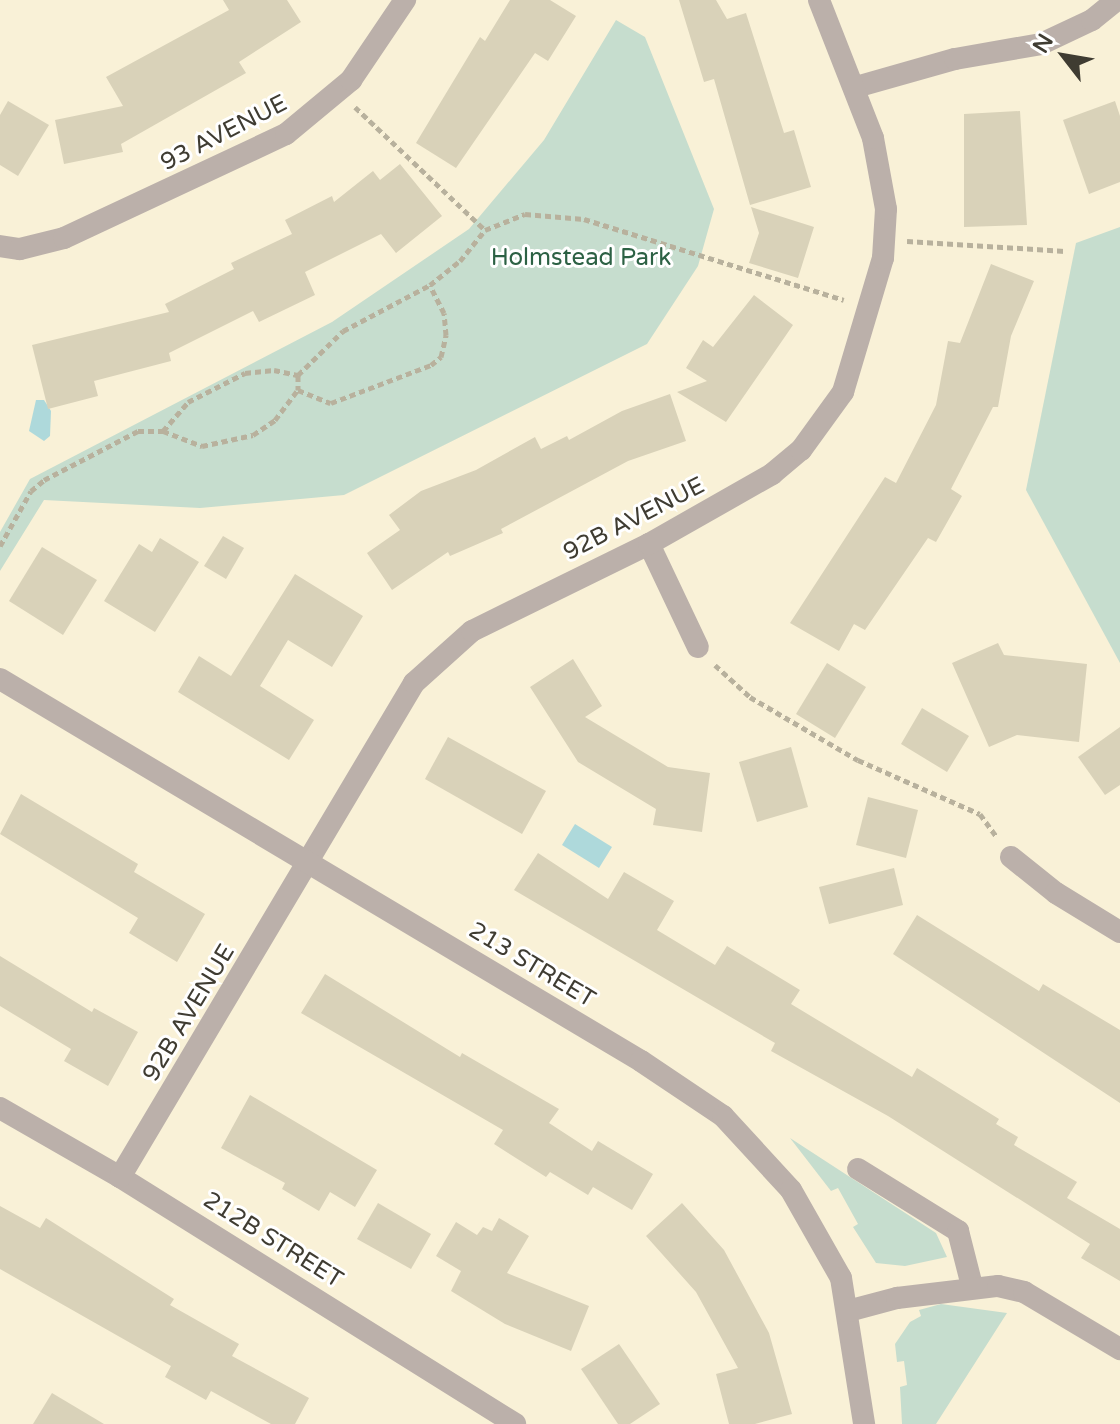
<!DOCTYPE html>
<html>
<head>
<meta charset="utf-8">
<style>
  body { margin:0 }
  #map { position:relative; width:1120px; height:1424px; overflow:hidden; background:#f9f1d7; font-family:"Varela Round",sans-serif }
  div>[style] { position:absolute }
  .green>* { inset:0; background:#c6ddce }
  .water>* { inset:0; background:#aed9db }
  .building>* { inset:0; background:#d9d2b9 }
  .path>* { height:5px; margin-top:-2.5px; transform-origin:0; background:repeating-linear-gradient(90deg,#b8b19d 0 6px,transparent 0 10px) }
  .minor>* { height:22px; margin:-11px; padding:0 11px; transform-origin:11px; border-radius:11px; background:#bbb0aa }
  .tertiary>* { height:22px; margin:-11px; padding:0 11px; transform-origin:11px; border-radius:11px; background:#bbb0aa }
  span { translate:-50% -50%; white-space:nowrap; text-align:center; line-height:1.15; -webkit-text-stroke:6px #fff; paint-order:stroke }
  .street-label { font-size:24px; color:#3f3c32 }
  .park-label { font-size:24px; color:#2c6144 }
  .north { position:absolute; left:1024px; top:16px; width:80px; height:80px; -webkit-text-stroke:6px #fff; paint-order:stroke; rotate:301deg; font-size:22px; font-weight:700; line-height:32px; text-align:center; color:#3f3c32 }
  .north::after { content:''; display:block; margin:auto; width:28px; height:36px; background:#3f3c32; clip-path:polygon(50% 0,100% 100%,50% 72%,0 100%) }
</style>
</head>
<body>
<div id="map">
  <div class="green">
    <div style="clip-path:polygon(616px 20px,645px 37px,714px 209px,698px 266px,647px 344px,344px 495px,200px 508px,44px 500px,0 571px,0 532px,30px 479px,332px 322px,469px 229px,544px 140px)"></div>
    <div style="clip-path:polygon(1120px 227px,1120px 663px,1026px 490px,1076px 243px)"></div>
    <div style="clip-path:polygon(790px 1138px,936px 1233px,947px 1257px,905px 1266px,876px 1263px,853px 1227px,858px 1224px,838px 1188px,831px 1191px)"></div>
    <div style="clip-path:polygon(941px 1304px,1007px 1313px,936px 1424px,902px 1424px,900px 1387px,907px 1385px,904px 1361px,897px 1362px,895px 1344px,910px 1322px,921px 1316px,919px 1310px)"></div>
  </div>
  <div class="water">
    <div style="clip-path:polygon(36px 400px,44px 400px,51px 411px,50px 436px,44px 441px,29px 431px)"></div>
    <div style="clip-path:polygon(575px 824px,612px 847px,599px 868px,562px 845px)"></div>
  </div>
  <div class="building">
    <div style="clip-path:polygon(223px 0,287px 0,301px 22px,239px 62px,246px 73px,121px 144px,123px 152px,64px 164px,55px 120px,123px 106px,106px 77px,229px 10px)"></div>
    <div style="clip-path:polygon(510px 0,550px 0,576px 16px,548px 61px,535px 53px,456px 168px,416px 143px,480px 37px,485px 41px)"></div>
    <div style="clip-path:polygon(679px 0,716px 0,727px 19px,746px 13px,784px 133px,794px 130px,811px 187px,750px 205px,714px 79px,704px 82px)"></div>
    <div style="clip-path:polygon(8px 101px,49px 125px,18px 176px,0 165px,0 115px)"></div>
    <div style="clip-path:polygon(1115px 101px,1120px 116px,1120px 182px,1089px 194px,1063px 120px)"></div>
    <div style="clip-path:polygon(1020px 111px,1027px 225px,964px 227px,964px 114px)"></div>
    <div style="clip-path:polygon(400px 164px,442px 216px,396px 253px,381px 234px,305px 272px,315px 295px,259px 322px,253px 311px,169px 353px,171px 361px,94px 381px,98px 396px,48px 409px,32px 345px,169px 312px,165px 304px,234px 269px,231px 263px,292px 234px,285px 220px,332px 196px,334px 202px,373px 171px,380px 180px)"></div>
    <div style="clip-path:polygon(751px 207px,814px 227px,798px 278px,749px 263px,759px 233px)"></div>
    <div style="clip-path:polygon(991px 264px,1034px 281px,1011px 336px,998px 407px,993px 407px,951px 489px,962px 496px,936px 542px,928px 538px,865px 630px,854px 624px,839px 651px,790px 623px,885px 477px,896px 483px,936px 405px,948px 341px,960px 343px)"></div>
    <div style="clip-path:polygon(754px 295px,793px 325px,726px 422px,677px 392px,707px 381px,686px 368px,703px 340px,713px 347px)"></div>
    <div style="clip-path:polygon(670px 394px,686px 441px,628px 461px,501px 529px,503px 533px,450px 556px,448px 552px,392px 590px,367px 553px,400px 530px,389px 515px,421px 491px,476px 470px,535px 437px,541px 449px,567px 436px,569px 440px,622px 411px)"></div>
    <div style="clip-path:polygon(223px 536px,244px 548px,226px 579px,204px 566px)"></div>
    <div style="clip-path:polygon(160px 538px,199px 562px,155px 632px,104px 601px,139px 544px,152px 552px)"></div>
    <div style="clip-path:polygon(42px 547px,97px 580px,63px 635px,9px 601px)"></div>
    <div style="clip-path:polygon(295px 574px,363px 616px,332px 667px,288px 640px,260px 686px,314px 720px,289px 760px,178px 692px,199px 656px,231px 676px)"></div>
    <div style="clip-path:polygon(998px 643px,1004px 655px,1087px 664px,1079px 742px,1017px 735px,989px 747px,952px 663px)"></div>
    <div style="clip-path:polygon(573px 659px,602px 706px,585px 717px,668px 767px,710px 773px,702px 832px,653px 825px,656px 809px,578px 762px,530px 687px)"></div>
    <div style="clip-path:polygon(827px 663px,866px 687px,835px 738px,796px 714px)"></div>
    <div style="clip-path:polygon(922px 708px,969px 736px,947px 772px,901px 744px)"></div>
    <div style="clip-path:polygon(1120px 727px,1120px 785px,1105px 795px,1078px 757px)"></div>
    <div style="clip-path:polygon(448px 737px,546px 791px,522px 834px,425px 779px)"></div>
    <div style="clip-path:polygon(791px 747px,808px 807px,757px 822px,739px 762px)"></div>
    <div style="clip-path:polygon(21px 794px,138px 864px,134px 872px,205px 914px,177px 962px,129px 933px,138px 918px,0 834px)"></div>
    <div style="clip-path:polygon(868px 797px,918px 810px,906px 858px,856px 845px)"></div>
    <div style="clip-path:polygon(538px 853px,608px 899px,624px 872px,674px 901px,657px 930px,715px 965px,727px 946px,800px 990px,791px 1004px,912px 1077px,917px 1068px,999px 1119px,996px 1124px,1018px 1137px,1014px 1145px,1077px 1182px,1067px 1198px,1120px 1229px,1120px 1281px,1081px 1258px,1090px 1244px,888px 1116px,771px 1051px,775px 1043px,514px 890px)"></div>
    <div style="clip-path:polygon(894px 868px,903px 905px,829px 924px,819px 887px)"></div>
    <div style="clip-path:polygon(917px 915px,1039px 991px,1043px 984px,1120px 1030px,1120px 1103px,893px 954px)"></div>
    <div style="clip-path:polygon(0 956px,92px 1012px,94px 1008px,138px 1032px,108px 1086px,64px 1061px,71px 1049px,0 1006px)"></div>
    <div style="clip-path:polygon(325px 974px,460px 1057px,462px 1053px,559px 1109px,549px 1123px,592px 1151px,598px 1141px,653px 1174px,632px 1210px,593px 1187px,588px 1195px,550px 1172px,546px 1177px,494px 1144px,503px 1130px,301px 1013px)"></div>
    <div style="clip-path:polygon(250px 1095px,377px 1170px,355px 1207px,330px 1192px,319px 1211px,282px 1189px,285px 1183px,221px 1148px)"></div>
    <div style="clip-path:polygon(378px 1203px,431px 1234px,411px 1269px,357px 1239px)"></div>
    <div style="clip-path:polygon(682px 1203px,724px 1250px,769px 1333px,792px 1414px,755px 1424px,729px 1424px,716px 1374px,738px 1368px,696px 1292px,646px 1236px)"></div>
    <div style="clip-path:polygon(0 1206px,40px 1228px,46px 1218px,174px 1299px,170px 1305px,239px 1344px,232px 1356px,309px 1398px,295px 1424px,271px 1424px,211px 1391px,206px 1400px,165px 1377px,171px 1366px,0 1269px)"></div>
    <div style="clip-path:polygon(499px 1218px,529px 1236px,507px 1273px,589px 1306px,571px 1351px,505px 1324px,451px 1291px,461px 1271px,436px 1256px,456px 1222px,477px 1235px,483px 1227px,492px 1231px)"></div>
    <div style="clip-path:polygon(619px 1344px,660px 1404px,630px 1424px,618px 1424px,581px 1369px)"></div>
    <div style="clip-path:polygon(52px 1393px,104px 1424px,33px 1424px)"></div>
  </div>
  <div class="path">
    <div style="left:355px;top:107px;width:179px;rotate:43.4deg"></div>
    <div style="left:485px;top:230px;width:43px;rotate:-21.8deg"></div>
    <div style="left:525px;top:214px;width:59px;rotate:4.8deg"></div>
    <div style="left:584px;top:219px;width:272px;rotate:17.3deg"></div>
    <div style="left:907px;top:241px;width:158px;rotate:3.6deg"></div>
    <div style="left:298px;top:375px;width:15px;rotate:90deg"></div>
    <div style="left:298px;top:390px;width:35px;rotate:22deg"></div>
    <div style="left:331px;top:403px;width:107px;rotate:-20.8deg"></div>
    <div style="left:431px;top:365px;width:13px;rotate:-39deg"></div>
    <div style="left:441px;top:357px;width:23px;rotate:-77deg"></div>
    <div style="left:446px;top:335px;width:22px;rotate:-95deg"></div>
    <div style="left:444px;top:313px;width:31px;rotate:-117deg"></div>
    <div style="left:163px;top:431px;width:42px;rotate:21deg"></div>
    <div style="left:202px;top:446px;width:52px;rotate:-12.2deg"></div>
    <div style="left:253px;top:435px;width:27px;rotate:-34deg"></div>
    <div style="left:275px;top:420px;width:38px;rotate:-53deg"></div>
    <div style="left:0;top:546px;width:63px;rotate:-60.6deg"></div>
    <div style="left:31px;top:491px;width:17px;rotate:-40deg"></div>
    <div style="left:44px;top:480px;width:106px;rotate:-27.5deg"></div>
    <div style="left:138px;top:431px;width:25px"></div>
    <div style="left:163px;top:431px;width:38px;rotate:-49deg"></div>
    <div style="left:188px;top:402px;width:64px;rotate:-27deg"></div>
    <div style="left:245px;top:373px;width:29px;rotate:-6deg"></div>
    <div style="left:274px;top:370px;width:25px;rotate:12deg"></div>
    <div style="left:298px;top:375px;width:63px;rotate:-44.4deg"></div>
    <div style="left:343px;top:331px;width:98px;rotate:-27.9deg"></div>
    <div style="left:430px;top:285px;width:38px;rotate:-39deg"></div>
    <div style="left:460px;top:261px;width:40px;rotate:-51deg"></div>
    <div style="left:715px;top:665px;width:47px;rotate:42.4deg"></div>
    <div style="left:750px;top:697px;width:125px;rotate:30.3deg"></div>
    <div style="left:858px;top:760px;width:133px;rotate:23.9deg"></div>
    <div style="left:980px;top:814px;width:27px;rotate:54deg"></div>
  </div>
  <div class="minor">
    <div style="left:856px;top:87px;width:103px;rotate:-15.8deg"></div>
    <div style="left:955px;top:59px;width:87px;rotate:-9.9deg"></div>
    <div style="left:1041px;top:44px;width:56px;rotate:-25.2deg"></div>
    <div style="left:1092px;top:20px;width:32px;rotate:-39deg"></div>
    <div style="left:0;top:246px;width:20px;rotate:9deg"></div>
    <div style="left:20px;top:249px;width:45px;rotate:-14deg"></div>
    <div style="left:64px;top:238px;width:245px;rotate:-25.1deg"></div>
    <div style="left:286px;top:134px;width:85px;rotate:-39.7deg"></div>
    <div style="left:351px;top:80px;width:97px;rotate:-56deg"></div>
    <div style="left:649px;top:544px;width:114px;rotate:64.6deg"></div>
    <div style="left:1011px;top:857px;width:58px;rotate:38.7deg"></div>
    <div style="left:1056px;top:893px;width:75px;rotate:31.4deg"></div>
    <div style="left:0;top:1108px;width:138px;rotate:29.9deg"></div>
    <div style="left:120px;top:1177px;width:466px;rotate:32deg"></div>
    <div style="left:858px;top:1169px;width:118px;rotate:31.8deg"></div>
    <div style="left:958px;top:1231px;width:57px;rotate:75.7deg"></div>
    <div style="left:120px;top:1177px;width:575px;rotate:-59.24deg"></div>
    <div style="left:414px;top:683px;width:78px;rotate:-41.9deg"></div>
    <div style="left:472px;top:631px;width:197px;rotate:-26.2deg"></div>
    <div style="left:649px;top:544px;width:142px;rotate:-29.6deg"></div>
    <div style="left:772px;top:474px;width:38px;rotate:-40deg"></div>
    <div style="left:801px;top:450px;width:72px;rotate:-54.1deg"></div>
    <div style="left:843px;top:392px;width:140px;rotate:-73.4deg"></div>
    <div style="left:883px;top:258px;width:49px;rotate:-86.5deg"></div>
    <div style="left:886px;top:209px;width:72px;rotate:-100.4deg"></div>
    <div style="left:873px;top:138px;width:148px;rotate:-111.4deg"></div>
  </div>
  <div class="tertiary">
    <div style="left:0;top:679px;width:746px;rotate:30.79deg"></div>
    <div style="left:641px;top:1061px;width:99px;rotate:33.9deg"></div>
    <div style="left:723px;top:1116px;width:100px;rotate:47.4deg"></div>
    <div style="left:791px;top:1190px;width:101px;rotate:60.4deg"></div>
    <div style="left:841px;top:1278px;width:148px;rotate:81deg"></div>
    <div style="left:848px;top:1311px;width:51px;rotate:-14.9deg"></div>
    <div style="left:897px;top:1298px;width:102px;rotate:-6.8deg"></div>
    <div style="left:998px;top:1286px;width:27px;rotate:13deg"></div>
    <div style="left:1024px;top:1292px;width:112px;rotate:30.7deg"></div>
  </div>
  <div class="street-label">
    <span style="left:224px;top:133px;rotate:-27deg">93 AVENUE</span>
    <span style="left:634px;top:519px;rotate:-27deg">92B AVENUE</span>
    <span style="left:532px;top:965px;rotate:31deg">213 STREET</span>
    <span style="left:189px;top:1013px;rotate:-59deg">92B AVENUE</span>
    <span style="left:273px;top:1240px;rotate:32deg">212B STREET</span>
  </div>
  <div class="park-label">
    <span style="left:581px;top:258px">Holmstead Park</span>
  </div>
  <div class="north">N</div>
</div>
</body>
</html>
